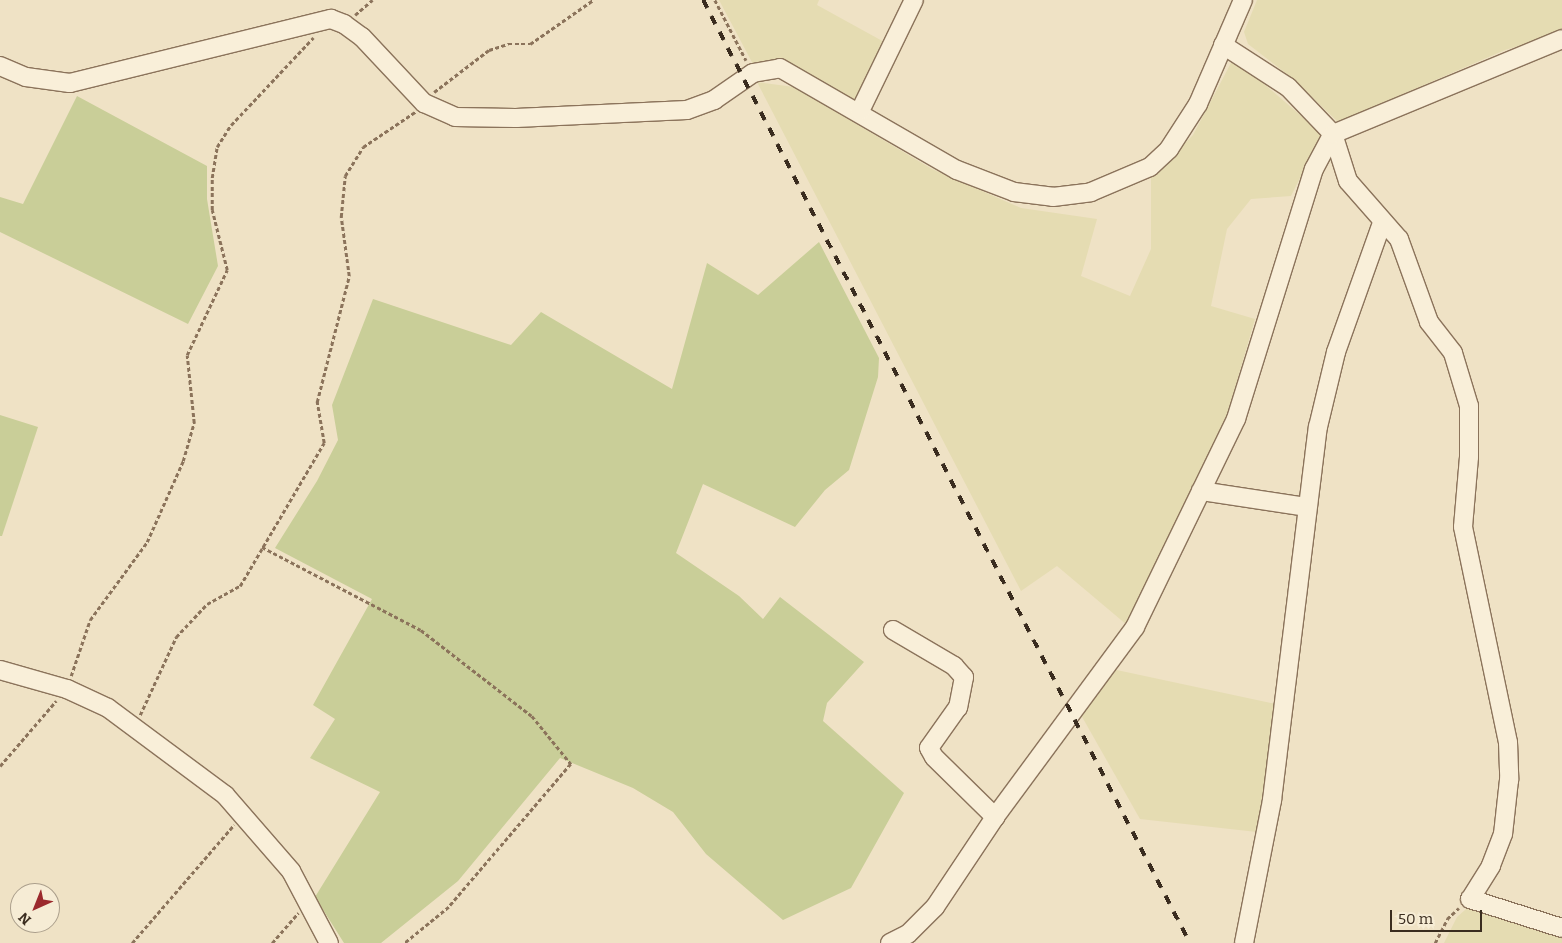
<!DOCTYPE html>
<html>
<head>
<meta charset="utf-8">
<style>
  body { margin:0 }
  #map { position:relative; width:1562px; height:943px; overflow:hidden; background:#efe2c5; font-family:Bitter,serif }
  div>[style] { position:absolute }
  .farmland>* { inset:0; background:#e5dcb2 }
  .green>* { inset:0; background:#c9ce98 }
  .path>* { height:2.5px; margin-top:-1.25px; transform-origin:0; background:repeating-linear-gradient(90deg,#8b735b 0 4px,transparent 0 6.5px) }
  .roads { filter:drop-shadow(1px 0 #8b735b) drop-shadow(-1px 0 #8b735b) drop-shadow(0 1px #8b735b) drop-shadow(0 -1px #8b735b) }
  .minor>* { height:18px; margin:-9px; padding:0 9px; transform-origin:9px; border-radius:9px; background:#f9efd9 }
  .rail>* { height:4px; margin-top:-2px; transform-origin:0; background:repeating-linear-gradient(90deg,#3a2c1f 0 9px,transparent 0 18px) }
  span { translate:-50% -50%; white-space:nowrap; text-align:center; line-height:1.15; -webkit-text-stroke:4px #f6ecd5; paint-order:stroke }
  .north { position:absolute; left:10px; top:883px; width:50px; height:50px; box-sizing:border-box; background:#f6ecd5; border:1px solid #ab9f8c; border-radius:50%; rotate:224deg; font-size:14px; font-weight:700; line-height:20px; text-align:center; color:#3a2c1f }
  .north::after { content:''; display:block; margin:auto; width:18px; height:22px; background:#9b292d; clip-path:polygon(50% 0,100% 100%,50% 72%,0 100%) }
  .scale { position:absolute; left:1390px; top:910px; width:92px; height:22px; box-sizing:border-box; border:2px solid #3a2c1f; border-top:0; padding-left:6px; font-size:15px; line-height:18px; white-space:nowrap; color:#3a2c1f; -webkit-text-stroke:4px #f6ecd5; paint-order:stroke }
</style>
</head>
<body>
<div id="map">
  <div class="farmland">
    <div style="clip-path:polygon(719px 0,819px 0,817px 5px,886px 43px,858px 99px,851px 101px,754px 66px)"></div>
    <div style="clip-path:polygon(1257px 0,1562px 0,1562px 33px,1505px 50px,1338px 122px,1292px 78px,1248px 44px,1244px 32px)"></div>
    <div style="clip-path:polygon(1232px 61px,1256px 77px,1322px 134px,1291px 196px,1251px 199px,1227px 229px,1211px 306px,1255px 319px,1219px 443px,1127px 625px,1057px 566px,1021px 591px,757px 82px,794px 87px,932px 169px,1021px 208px,1097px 219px,1081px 276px,1130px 296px,1151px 249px,1151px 177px,1193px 135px)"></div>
    <div style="clip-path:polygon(1112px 669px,1276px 704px,1257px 832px,1140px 819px,1081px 715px)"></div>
    <div style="clip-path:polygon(1473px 903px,1562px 932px,1562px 943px,1444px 943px,1457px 917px)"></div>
  </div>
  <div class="green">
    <div style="clip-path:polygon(77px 96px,207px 166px,207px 199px,218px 266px,188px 324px,0 232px,0 197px,23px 204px)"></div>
    <div style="clip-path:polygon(819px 242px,879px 358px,878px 377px,849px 470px,825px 490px,795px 527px,703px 484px,676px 553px,739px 596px,763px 619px,780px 597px,864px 662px,827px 703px,823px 721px,904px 793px,851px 888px,783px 920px,706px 854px,673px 812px,633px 788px,560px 758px,458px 881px,381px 943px,344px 943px,315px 897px,380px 792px,310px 758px,335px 719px,313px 705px,372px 599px,275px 548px,317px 481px,338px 440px,332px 405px,373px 299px,511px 345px,541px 312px,672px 389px,707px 263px,758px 295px)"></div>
    <div style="clip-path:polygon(0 415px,38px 427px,2px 536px,0 536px)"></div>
  </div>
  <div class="path">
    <div style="left:715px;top:0;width:68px;rotate:62.7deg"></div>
    <div style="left:355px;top:15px;width:23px;rotate:-41deg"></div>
    <div style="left:434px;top:92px;width:69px;rotate:-37.4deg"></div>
    <div style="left:489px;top:50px;width:20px;rotate:-18deg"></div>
    <div style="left:508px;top:44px;width:22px"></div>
    <div style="left:530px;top:44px;width:77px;rotate:-34.9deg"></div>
    <div style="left:262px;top:547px;width:179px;rotate:27.6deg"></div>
    <div style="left:421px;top:630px;width:140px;rotate:37.8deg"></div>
    <div style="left:532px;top:716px;width:62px;rotate:50.9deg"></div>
    <div style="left:571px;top:764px;width:188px;rotate:130.5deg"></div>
    <div style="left:449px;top:907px;width:57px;rotate:140.7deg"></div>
    <div style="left:71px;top:676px;width:59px;rotate:-71.3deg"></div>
    <div style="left:90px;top:620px;width:97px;rotate:-53.8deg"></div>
    <div style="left:147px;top:542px;width:89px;rotate:-66deg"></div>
    <div style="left:183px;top:461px;width:40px;rotate:-74deg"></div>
    <div style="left:194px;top:423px;width:68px;rotate:-95.9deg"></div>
    <div style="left:187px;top:355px;width:94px;rotate:-64.8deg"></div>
    <div style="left:227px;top:270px;width:62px;rotate:-104deg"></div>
    <div style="left:212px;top:210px;width:32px;rotate:-90deg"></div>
    <div style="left:212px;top:178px;width:31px;rotate:-81deg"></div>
    <div style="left:217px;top:147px;width:26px;rotate:-58deg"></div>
    <div style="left:231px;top:125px;width:120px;rotate:-46.7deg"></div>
    <div style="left:140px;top:715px;width:86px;rotate:-65.2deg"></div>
    <div style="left:176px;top:637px;width:45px;rotate:-46.8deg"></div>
    <div style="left:207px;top:604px;width:38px;rotate:-29deg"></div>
    <div style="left:240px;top:586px;width:166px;rotate:-59.6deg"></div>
    <div style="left:324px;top:443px;width:42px;rotate:-99.7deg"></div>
    <div style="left:317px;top:402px;width:130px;rotate:-75.7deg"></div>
    <div style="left:349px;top:276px;width:60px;rotate:-97.7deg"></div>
    <div style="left:341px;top:217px;width:41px;rotate:-84.4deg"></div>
    <div style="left:345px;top:176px;width:34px;rotate:-58deg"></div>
    <div style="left:363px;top:147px;width:63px;rotate:-33.9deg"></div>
    <div style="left:0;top:766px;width:86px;rotate:-49.3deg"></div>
    <div style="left:132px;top:943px;width:156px;rotate:-49.2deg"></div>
    <div style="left:272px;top:943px;width:40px;rotate:-49deg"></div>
    <div style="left:1435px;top:943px;width:27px;rotate:-63deg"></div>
    <div style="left:1447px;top:919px;width:16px;rotate:-43deg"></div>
  </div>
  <div class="roads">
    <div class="minor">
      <div style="left:1223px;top:45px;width:77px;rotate:32.9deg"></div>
      <div style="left:1288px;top:87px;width:65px;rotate:46.2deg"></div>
      <div style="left:1333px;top:134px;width:49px;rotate:72.3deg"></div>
      <div style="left:1348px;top:181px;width:77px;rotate:48.7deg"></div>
      <div style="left:1399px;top:239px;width:88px;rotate:70.1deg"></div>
      <div style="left:1429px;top:322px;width:39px;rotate:52deg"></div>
      <div style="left:1453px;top:353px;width:55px;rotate:73.2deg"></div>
      <div style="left:1469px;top:406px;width:51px;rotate:90deg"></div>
      <div style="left:1469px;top:457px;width:70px;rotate:94.9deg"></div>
      <div style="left:1463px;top:527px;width:220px;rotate:78.2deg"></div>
      <div style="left:1508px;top:742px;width:38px;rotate:88deg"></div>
      <div style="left:1509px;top:780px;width:54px;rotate:96.3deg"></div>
      <div style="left:1503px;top:834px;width:34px;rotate:111deg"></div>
      <div style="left:1491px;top:866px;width:39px;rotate:122deg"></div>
      <div style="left:1470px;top:899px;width:96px;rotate:17.5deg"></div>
      <div style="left:0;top:66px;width:28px;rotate:23deg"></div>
      <div style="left:26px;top:77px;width:44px;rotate:7.8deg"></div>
      <div style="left:70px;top:83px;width:269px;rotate:-13.8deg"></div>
      <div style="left:331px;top:19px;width:14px;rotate:21deg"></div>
      <div style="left:344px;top:24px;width:22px;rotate:36deg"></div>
      <div style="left:362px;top:37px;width:91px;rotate:46.8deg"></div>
      <div style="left:424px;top:103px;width:34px;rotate:24deg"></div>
      <div style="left:455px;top:117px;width:61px;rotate:0.9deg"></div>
      <div style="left:516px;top:118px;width:171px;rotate:-2.7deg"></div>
      <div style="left:687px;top:110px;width:29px;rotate:-20deg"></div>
      <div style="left:714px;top:100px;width:47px;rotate:-34.7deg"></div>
      <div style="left:753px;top:73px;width:27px;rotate:-10deg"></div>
      <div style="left:780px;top:68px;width:204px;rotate:30deg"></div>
      <div style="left:957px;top:170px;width:61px;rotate:21.1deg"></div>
      <div style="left:1014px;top:192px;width:39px;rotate:7deg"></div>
      <div style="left:1053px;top:197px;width:38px;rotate:-7deg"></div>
      <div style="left:1091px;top:192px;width:64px;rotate:-23deg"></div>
      <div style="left:1150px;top:167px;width:26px;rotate:-43deg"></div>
      <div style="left:1169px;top:149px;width:54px;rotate:-57.2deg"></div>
      <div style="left:1198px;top:104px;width:113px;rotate:-66.6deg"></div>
      <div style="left:860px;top:111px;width:123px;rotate:-64.1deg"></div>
      <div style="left:1201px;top:491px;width:107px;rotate:8.6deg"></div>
      <div style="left:893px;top:630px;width:71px;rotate:30.5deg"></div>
      <div style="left:954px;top:666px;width:15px;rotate:48deg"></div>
      <div style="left:964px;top:677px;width:31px;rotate:101deg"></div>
      <div style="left:958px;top:707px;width:50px;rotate:125.3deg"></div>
      <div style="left:929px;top:748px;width:10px;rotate:61deg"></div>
      <div style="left:934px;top:757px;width:86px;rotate:44.5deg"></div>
      <div style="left:0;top:670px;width:70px;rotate:15.8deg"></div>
      <div style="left:67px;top:689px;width:45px;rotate:24.9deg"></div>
      <div style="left:108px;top:708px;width:146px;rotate:36.6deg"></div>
      <div style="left:225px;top:795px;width:101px;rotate:49deg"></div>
      <div style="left:291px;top:871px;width:81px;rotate:62.2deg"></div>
      <div style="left:890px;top:943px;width:20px;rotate:-27deg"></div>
      <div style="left:908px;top:934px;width:38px;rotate:-45deg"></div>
      <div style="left:935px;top:907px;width:108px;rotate:-56.3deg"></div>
      <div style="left:995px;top:817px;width:236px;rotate:-53.6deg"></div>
      <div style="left:1135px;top:627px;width:231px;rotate:-64.1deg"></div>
      <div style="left:1236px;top:419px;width:262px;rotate:-72.7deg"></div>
      <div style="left:1314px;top:169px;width:40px;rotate:-62deg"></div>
      <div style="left:1333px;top:134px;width:248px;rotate:-22.5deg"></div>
      <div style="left:1244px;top:943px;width:146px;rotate:-78.9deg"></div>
      <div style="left:1272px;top:800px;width:376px;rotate:-83deg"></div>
      <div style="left:1318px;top:427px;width:77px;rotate:-76.5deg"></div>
      <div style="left:1336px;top:352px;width:137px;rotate:-70.4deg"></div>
    </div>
  </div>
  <div class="rail">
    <div style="left:703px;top:0;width:1061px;rotate:62.69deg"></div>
  </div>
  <div class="north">N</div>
  <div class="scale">50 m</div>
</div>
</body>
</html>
